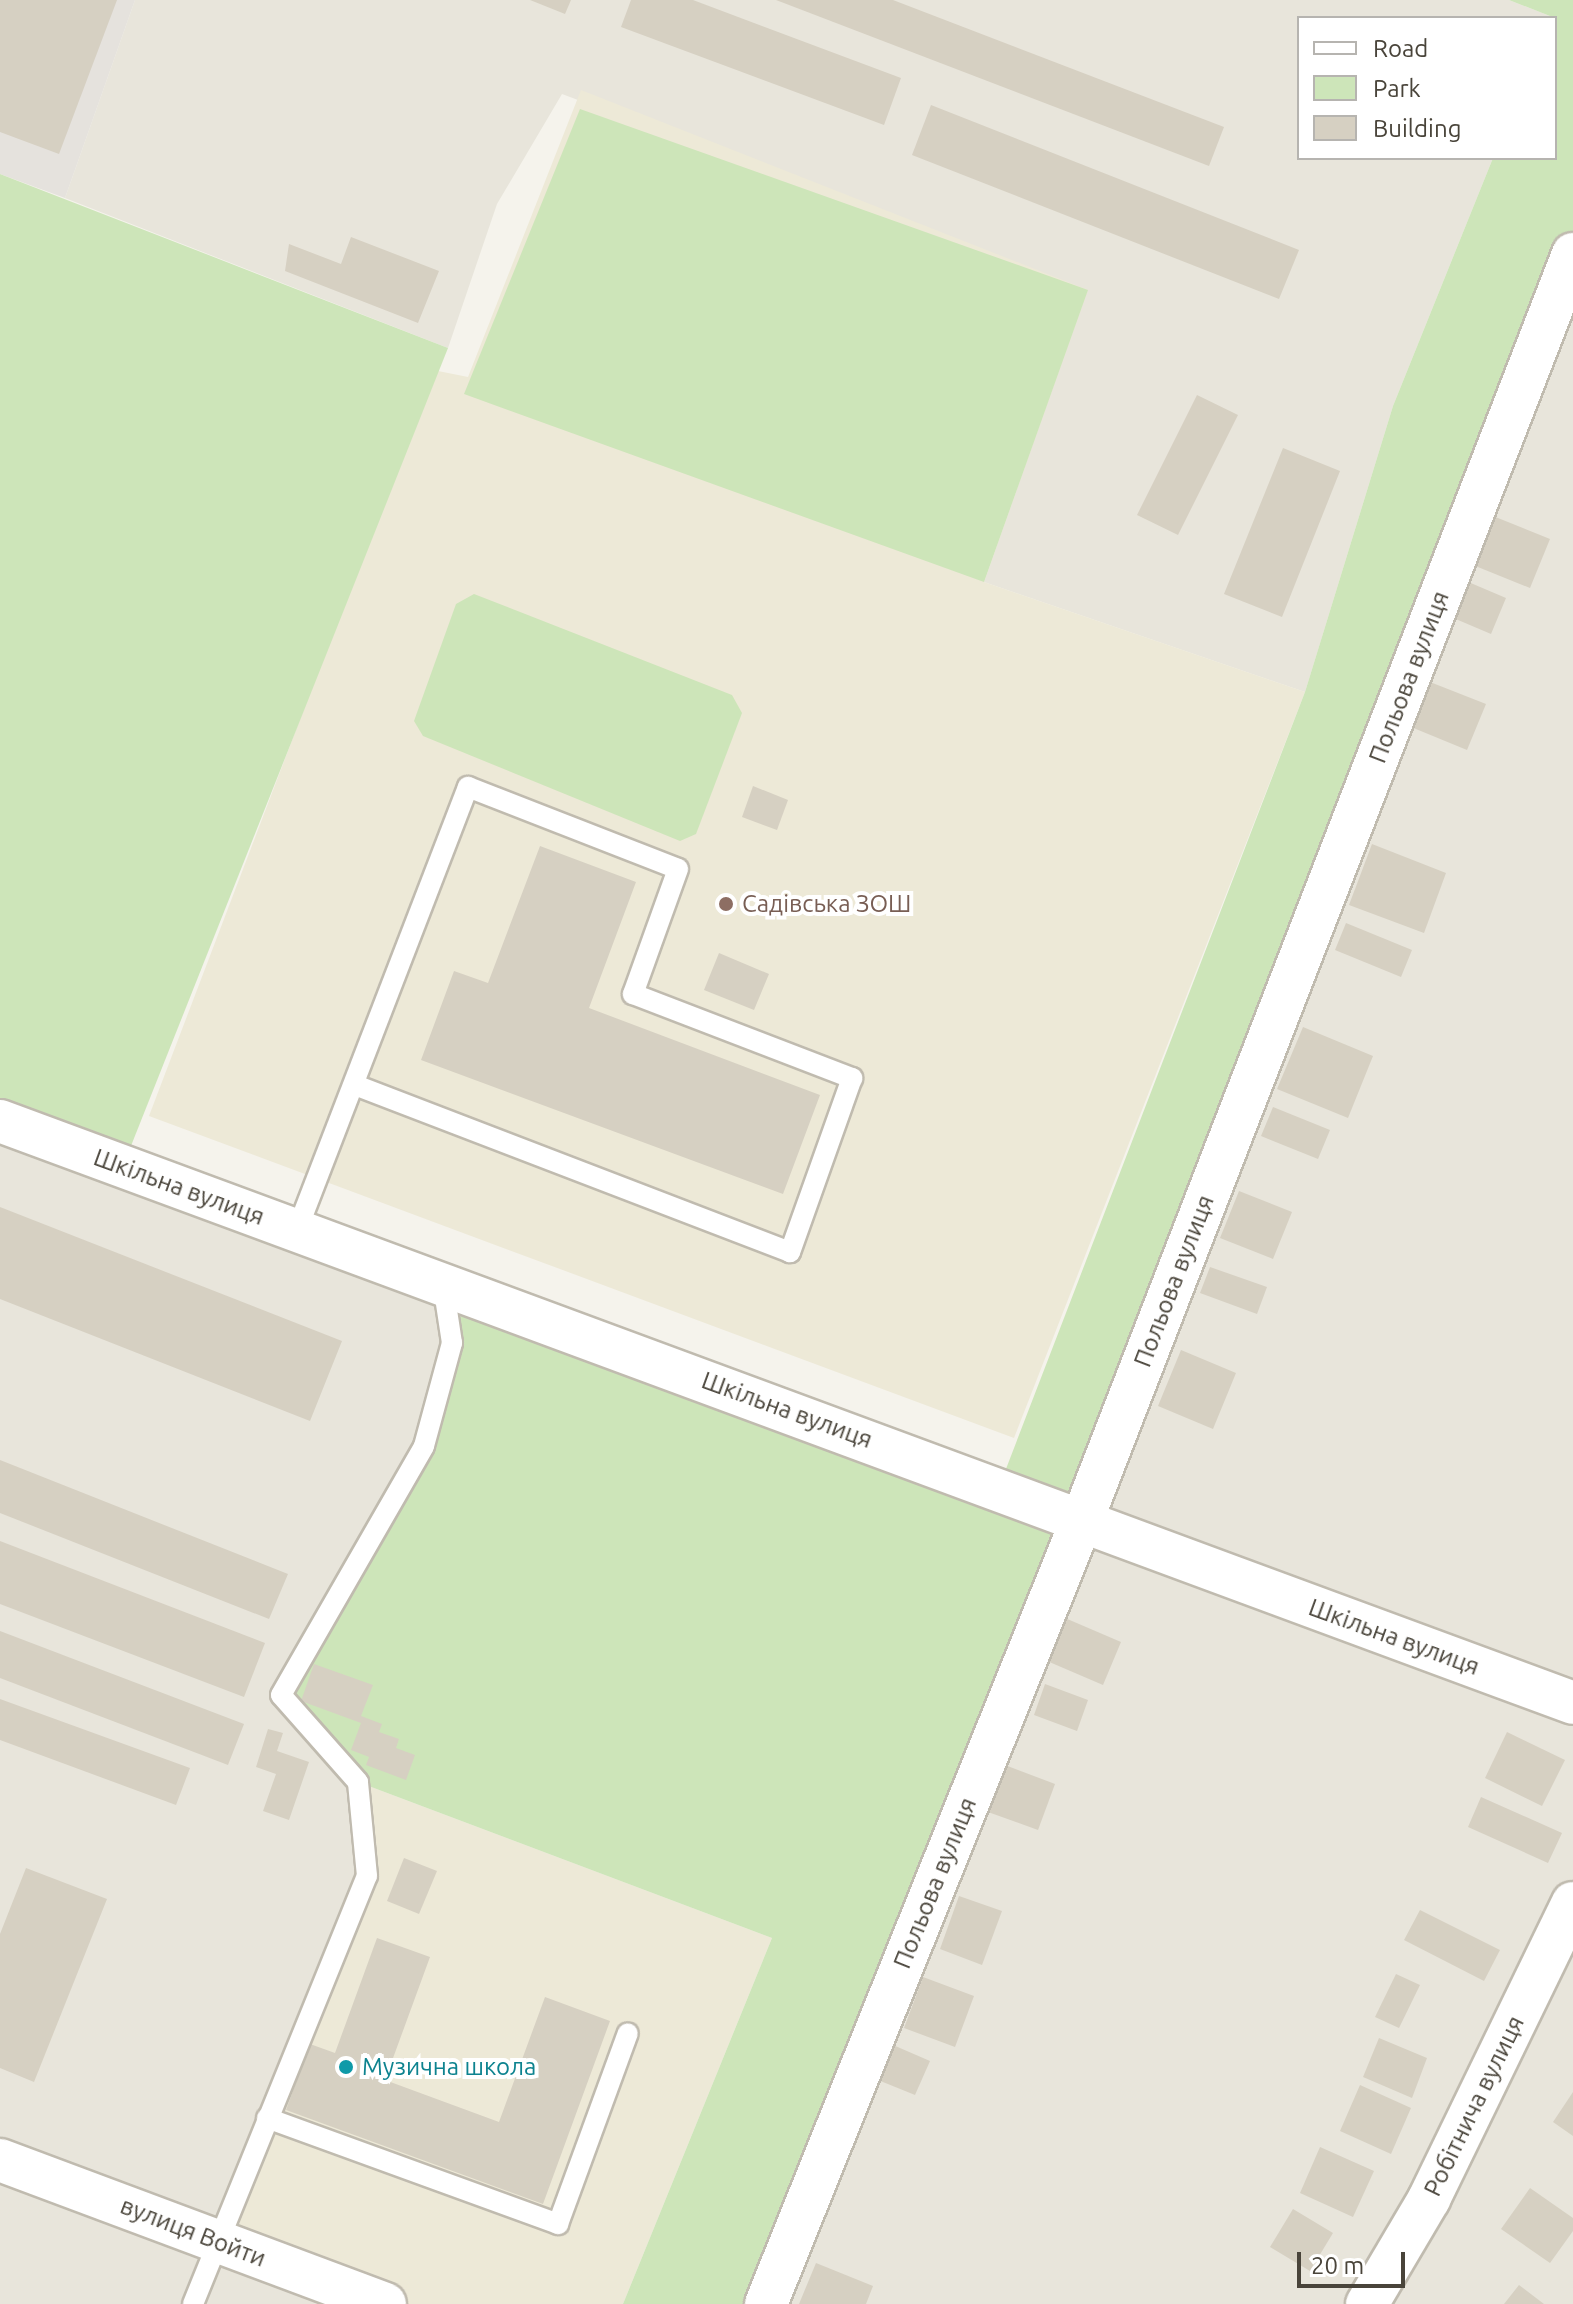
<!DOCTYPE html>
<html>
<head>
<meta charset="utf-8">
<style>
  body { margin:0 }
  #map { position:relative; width:1573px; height:2304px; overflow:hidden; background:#f5f3ec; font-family:Ubuntu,sans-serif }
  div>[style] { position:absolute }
  .residential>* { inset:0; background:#e8e5db }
  .industrial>* { inset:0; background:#e5e2dd }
  .education>* { inset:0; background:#ede9d7 }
  .green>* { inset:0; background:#cde5b9 }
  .building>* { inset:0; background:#d6d0c2 }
  .roads { filter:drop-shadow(2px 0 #c0bbaf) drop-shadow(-2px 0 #c0bbaf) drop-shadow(0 2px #c0bbaf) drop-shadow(0 -2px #c0bbaf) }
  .service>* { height:20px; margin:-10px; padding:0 10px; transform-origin:10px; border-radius:10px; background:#fff }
  .minor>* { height:42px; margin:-21px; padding:0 21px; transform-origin:21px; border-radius:21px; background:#fff }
  .dots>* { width:22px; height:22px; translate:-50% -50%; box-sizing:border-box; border:4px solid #fff; border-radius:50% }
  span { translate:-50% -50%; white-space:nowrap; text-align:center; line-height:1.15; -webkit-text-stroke:8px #fff; paint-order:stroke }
  .street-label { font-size:24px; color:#49443a }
  .education-label { font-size:24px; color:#785e54 }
  .left { translate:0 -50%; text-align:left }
  .culture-label { font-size:24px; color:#0d838f }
  .legend { position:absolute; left:1297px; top:16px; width:260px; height:144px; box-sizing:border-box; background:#fff; border:2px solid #b6b4b0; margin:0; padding:10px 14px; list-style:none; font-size:24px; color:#49443a }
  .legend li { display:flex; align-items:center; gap:16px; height:40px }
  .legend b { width:40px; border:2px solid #b6b4b0 }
  .scale { position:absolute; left:1297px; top:2252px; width:108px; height:36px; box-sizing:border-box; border:4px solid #49443a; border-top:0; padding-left:10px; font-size:24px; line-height:28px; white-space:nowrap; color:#49443a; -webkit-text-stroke:6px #fff; paint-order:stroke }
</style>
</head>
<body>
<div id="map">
  <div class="residential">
    <div style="clip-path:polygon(135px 0,1509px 0,1550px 16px,1299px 18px,1299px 158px,1493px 158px,1393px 406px,1305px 692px,984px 582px,1087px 291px,562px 94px,497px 204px,448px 348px,65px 198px)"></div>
    <div style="clip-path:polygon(1573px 265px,1573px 2304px,769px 2304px)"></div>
    <div style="clip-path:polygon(0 1121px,443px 1284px,452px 1343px,358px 1782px,385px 2304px,0 2304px)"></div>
  </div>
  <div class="industrial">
    <div style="clip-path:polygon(0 0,135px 0,65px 198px,0 174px)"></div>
  </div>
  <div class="education">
    <div style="clip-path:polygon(581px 90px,1088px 290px,984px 582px,1305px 692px,1014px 1438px,149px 1116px,433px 370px,468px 377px)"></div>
    <div style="clip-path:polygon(358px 1782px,772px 1938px,623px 2304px,385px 2304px,217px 2241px,367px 1876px)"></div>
  </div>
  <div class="green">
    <div style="clip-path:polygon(1509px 0,1573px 0,1573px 249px,765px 2304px,623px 2304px,772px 1938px,358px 1782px,281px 1695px,424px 1446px,452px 1343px,443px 1284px,999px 1487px,1305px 692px,1393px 406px,1493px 158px,1555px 158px,1555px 18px)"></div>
    <div style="clip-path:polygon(580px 109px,1088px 290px,984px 582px,464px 394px)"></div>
    <div style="clip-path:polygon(0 174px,448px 348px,123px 1166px,0 1121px)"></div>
    <div style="clip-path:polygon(474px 594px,732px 695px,742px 713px,696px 834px,680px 841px,423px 736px,414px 721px,456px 604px)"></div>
  </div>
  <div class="building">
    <div style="clip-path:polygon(0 0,117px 0,59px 154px,0 132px)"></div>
    <div style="clip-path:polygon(530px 0,571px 0,565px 14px)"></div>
    <div style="clip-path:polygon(631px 0,693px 0,901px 78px,884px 125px,621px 27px)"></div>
    <div style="clip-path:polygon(776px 0,893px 0,1224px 127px,1209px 166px)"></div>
    <div style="clip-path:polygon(931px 105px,1299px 250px,1279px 299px,912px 155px)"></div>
    <div style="clip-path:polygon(351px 237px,439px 271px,418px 323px,285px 271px,289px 244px,341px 264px)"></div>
    <div style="clip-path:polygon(1197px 395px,1238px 415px,1178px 535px,1137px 515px)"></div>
    <div style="clip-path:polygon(1283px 448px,1340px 471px,1282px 617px,1224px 594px)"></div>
    <div style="clip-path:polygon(1488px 514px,1550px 539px,1530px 588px,1468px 563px)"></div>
    <div style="clip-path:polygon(1466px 581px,1506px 598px,1491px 634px,1451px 617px)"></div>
    <div style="clip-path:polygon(1430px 682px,1486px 704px,1467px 750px,1411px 727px)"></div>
    <div style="clip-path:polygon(753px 786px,788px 800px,777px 830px,742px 817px)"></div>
    <div style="clip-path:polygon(1372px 844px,1446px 873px,1424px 933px,1349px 905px)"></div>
    <div style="clip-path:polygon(540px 846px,636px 882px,589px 1008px,820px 1095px,783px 1194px,421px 1060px,454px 971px,488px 983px)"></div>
    <div style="clip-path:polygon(1346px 923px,1412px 950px,1401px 977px,1335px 950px)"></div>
    <div style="clip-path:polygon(719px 953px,769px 974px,754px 1010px,704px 990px)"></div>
    <div style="clip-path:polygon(1303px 1027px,1373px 1056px,1348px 1118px,1277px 1089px)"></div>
    <div style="clip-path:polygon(1273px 1107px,1330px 1130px,1318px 1159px,1261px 1136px)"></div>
    <div style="clip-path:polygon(1239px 1191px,1292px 1212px,1273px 1259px,1220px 1238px)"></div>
    <div style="clip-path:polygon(0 1207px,342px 1341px,310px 1421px,0 1299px)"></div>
    <div style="clip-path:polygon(1210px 1267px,1267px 1287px,1257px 1314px,1200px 1293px)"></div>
    <div style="clip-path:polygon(1181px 1350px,1236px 1373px,1213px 1429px,1158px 1406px)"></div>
    <div style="clip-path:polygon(0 1460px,288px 1574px,269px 1619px,0 1513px)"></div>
    <div style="clip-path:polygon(0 1541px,265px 1643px,244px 1697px,0 1604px)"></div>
    <div style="clip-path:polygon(1065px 1618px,1121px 1642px,1103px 1685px,1047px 1661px)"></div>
    <div style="clip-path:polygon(0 1631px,244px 1724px,228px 1765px,0 1678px)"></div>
    <div style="clip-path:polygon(314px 1664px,373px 1685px,361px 1716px,382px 1724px,379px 1732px,399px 1739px,396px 1748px,415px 1755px,406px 1780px,366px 1765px,369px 1757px,351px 1750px,361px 1723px,301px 1701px)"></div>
    <div style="clip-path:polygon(1045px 1684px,1088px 1700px,1077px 1731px,1034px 1715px)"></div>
    <div style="clip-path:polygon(0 1699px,190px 1768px,176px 1805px,0 1740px)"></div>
    <div style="clip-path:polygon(268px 1729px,283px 1733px,277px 1751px,309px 1762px,289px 1820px,263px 1811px,276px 1774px,256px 1767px)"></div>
    <div style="clip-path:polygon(1507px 1732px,1565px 1760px,1542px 1806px,1485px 1778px)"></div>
    <div style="clip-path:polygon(1005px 1765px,1055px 1784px,1038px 1830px,988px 1812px)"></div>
    <div style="clip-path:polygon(1481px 1797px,1562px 1833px,1548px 1863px,1468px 1827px)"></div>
    <div style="clip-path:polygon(404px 1858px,437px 1871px,419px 1914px,387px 1901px)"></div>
    <div style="clip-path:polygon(26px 1868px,107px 1899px,34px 2082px,0 2068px,0 1934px)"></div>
    <div style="clip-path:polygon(959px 1896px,1002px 1911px,982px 1965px,940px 1949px)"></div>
    <div style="clip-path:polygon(1420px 1910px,1500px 1950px,1484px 1981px,1404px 1940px)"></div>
    <div style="clip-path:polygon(377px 1938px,430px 1957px,385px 2080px,499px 2122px,545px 1997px,610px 2021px,543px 2204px,286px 2110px,310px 2044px,335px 2053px)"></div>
    <div style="clip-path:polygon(1396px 1974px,1420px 1985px,1399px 2028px,1375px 2017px)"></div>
    <div style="clip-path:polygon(923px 1977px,974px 1996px,955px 2047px,904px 2028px)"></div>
    <div style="clip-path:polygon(1379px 2038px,1427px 2058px,1412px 2098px,1363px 2077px)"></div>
    <div style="clip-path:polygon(893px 2045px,930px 2061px,915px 2095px,878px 2080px)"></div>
    <div style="clip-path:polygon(1360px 2085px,1411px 2108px,1391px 2154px,1340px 2131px)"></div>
    <div style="clip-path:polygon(1573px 2092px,1573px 2136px,1553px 2122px)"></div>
    <div style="clip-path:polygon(1320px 2147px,1374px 2171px,1353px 2217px,1300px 2193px)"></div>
    <div style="clip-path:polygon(1530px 2188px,1573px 2218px,1573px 2231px,1550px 2263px,1501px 2229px)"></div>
    <div style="clip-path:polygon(1293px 2209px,1333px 2233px,1310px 2271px,1270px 2247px)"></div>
    <div style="clip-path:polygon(816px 2263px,873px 2286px,866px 2304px,799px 2304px)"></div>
    <div style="clip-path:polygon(1519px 2285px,1544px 2304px,1504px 2304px)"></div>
  </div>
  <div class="roads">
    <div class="service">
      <div style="left:297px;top:1230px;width:475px;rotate:-68.9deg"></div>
      <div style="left:468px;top:787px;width:225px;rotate:21.3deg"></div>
      <div style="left:678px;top:869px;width:133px;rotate:109.8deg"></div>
      <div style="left:633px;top:994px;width:235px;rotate:21deg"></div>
      <div style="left:852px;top:1078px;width:185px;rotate:109.6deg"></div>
      <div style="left:790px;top:1252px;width:467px;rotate:-159deg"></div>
      <div style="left:267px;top:2118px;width:310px;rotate:20deg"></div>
      <div style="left:558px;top:2224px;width:203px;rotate:-69.9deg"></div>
      <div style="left:193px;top:2304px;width:462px;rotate:-67.9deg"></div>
      <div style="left:367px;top:1876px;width:94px;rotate:-95.5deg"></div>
      <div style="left:358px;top:1782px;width:116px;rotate:-131.5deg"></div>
      <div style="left:281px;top:1695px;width:287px;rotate:-60.1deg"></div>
      <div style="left:424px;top:1446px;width:107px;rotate:-74.8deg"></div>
      <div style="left:452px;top:1343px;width:60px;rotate:-98.7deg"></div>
    </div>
    <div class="minor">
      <div style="left:0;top:1121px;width:1677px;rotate:20.3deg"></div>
      <div style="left:0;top:2160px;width:411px;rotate:20.5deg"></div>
      <div style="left:766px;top:2304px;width:845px;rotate:-68.05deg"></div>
      <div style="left:1082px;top:1520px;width:1358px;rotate:-68.8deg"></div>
      <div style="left:1367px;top:2304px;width:122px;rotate:-59.4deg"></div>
      <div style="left:1429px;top:2199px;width:329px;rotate:-64.1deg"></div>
    </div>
  </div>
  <div class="dots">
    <div style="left:726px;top:904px;background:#8d6e63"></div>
    <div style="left:346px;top:2067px;background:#0f9aa8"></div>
  </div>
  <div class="street-label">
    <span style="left:1409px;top:677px;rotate:-69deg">Польова вулиця</span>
    <span style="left:179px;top:1187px;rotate:20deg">Шкільна вулиця</span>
    <span style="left:1174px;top:1281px;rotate:-69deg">Польова вулиця</span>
    <span style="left:787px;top:1410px;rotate:20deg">Шкільна вулиця</span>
    <span style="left:1394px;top:1637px;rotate:20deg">Шкільна вулиця</span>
    <span style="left:935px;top:1883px;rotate:-68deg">Польова вулиця</span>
    <span style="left:1474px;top:2106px;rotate:-64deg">Робітнича вулиця</span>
    <span style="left:193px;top:2232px;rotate:21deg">вулиця Войти</span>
  </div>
  <div class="education-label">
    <span class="left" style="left:742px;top:904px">Садівська ЗОШ</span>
  </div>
  <div class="culture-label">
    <span class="left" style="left:362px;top:2067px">Музична школа</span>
  </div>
  <ul class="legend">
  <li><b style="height:10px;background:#fff"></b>Road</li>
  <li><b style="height:22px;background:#cde5b9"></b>Park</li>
  <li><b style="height:22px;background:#d6d0c2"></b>Building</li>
  </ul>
  <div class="scale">20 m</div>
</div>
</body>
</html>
